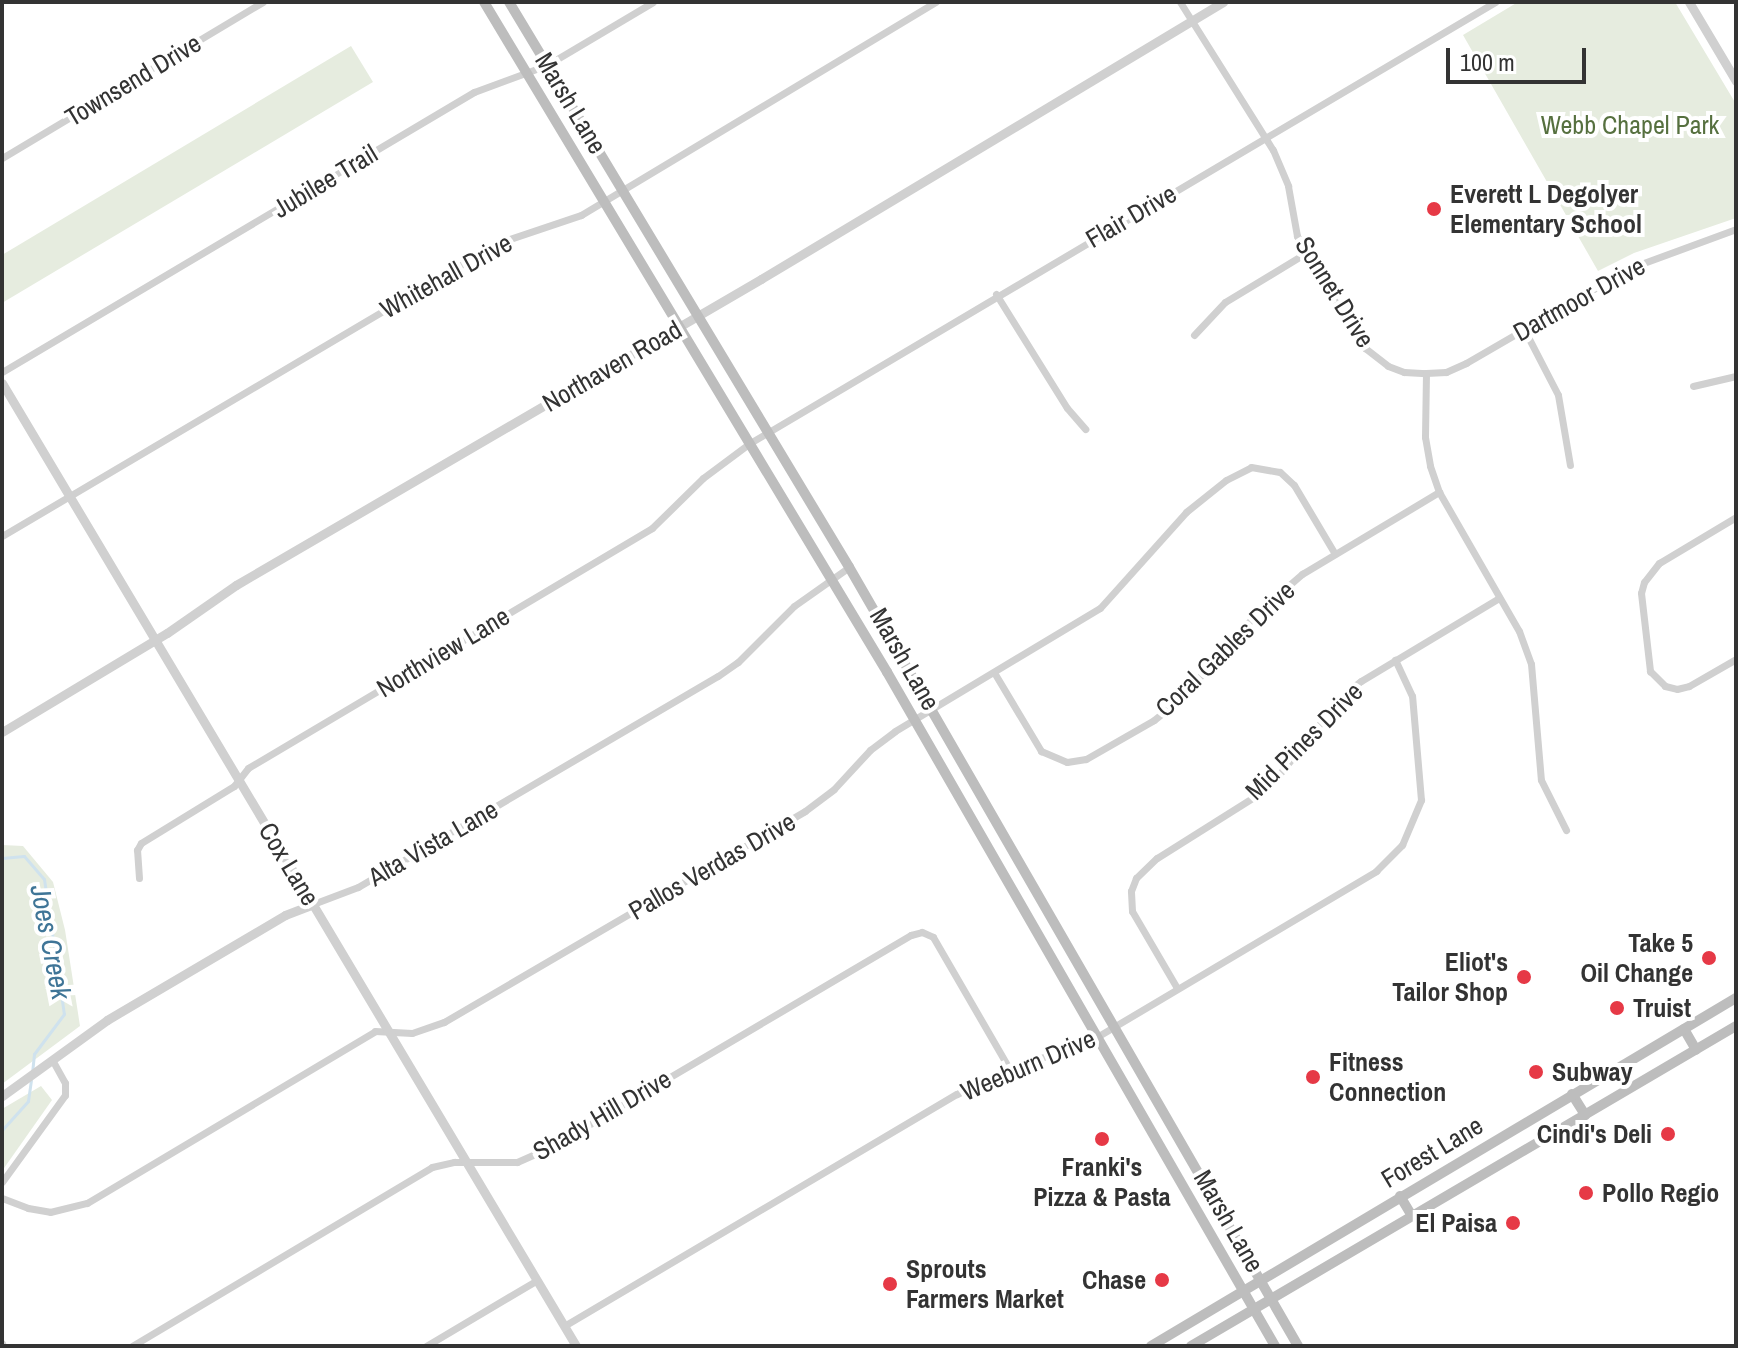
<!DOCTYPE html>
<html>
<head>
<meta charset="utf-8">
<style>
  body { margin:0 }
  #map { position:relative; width:1738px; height:1348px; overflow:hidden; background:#fff; font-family:"Archivo Narrow",sans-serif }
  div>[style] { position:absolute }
  .green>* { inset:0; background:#e6ecdf }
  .stream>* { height:3px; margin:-1.5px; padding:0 1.5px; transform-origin:1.5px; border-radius:1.5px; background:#cfe2ee }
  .minor>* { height:7px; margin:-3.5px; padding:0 3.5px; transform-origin:3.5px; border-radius:3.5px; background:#d0d0d0 }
  .tertiary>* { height:9px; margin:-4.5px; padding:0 4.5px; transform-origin:4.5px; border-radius:4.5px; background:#d0d0d0 }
  .secondary>* { height:10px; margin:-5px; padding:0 5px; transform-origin:5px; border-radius:5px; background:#bdbdbd }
  .dots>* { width:22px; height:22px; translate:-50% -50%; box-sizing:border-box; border:4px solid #fff; border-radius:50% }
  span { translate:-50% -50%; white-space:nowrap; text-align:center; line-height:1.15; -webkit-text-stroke:8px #fff; paint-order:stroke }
  .street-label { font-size:26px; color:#333 }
  .park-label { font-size:26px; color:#56703f }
  .poi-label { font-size:26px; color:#333; font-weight:700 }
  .left { translate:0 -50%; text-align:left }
  .right { translate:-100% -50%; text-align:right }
  .water-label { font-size:28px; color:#3f7597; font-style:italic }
  .frame { position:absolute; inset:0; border:4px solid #333; pointer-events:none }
  .scale { position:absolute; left:1446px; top:48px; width:140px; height:36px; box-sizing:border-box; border:4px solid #333; border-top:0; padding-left:10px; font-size:24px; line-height:28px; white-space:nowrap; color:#333; -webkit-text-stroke:6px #fff; paint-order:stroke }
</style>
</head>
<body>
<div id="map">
  <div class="green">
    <div style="clip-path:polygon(1518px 2px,1675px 2px,1736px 104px,1736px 218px,1634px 253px,1598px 271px,1463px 35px)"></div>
    <div style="clip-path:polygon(351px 46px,373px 82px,2px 303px,2px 255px)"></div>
    <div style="clip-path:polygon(2px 845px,23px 846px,53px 882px,65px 930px,80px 1026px,2px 1084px)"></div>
    <div style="clip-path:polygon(41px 1086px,52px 1100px,2px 1171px,2px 1109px)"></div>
  </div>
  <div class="stream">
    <div style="left:2px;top:858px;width:22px;rotate:-5deg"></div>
    <div style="left:24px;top:856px;width:30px;rotate:49deg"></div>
    <div style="left:44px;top:879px;width:136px;rotate:81.6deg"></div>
    <div style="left:64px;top:1014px;width:50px;rotate:126.9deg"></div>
    <div style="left:34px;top:1054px;width:18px;rotate:96deg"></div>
    <div style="left:2px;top:1130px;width:39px;rotate:-48deg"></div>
    <div style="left:28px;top:1101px;width:21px;rotate:-82deg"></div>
  </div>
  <div class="minor">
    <div style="left:1180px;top:2px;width:175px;rotate:57.9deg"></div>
    <div style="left:1273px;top:150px;width:39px;rotate:67deg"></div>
    <div style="left:1288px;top:186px;width:51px;rotate:79.8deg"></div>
    <div style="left:1297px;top:236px;width:19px;rotate:62deg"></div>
    <div style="left:1306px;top:253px;width:112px;rotate:58.2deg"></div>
    <div style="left:1365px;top:348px;width:29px;rotate:38deg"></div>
    <div style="left:1388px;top:366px;width:17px;rotate:21deg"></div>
    <div style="left:1404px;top:372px;width:22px;rotate:3deg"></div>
    <div style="left:1426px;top:373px;width:20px;rotate:-3deg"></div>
    <div style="left:1446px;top:372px;width:22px;rotate:-24deg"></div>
    <div style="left:1466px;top:363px;width:190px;rotate:-30.1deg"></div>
    <div style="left:1630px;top:268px;width:113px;rotate:-20.2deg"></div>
    <div style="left:2px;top:158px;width:304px;rotate:-30.9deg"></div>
    <div style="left:996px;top:294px;width:134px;rotate:58.1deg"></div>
    <div style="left:1067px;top:408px;width:28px;rotate:49deg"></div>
    <div style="left:1524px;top:329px;width:74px;rotate:62.7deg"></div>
    <div style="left:1558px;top:395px;width:71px;rotate:80.3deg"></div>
    <div style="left:1194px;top:335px;width:45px;rotate:-46.8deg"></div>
    <div style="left:1225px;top:302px;width:95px;rotate:-31.2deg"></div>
    <div style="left:2px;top:372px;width:549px;rotate:-30.68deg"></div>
    <div style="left:474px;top:92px;width:78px;rotate:-20.3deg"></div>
    <div style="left:547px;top:65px;width:123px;rotate:-30.7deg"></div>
    <div style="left:1426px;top:373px;width:64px;rotate:90.9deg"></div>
    <div style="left:1425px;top:437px;width:29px;rotate:80deg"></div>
    <div style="left:1430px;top:466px;width:28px;rotate:71deg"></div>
    <div style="left:1439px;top:492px;width:160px;rotate:60.1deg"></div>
    <div style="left:1519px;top:631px;width:35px;rotate:70deg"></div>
    <div style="left:1531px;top:664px;width:116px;rotate:85.1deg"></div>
    <div style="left:1541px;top:780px;width:56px;rotate:63.4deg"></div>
    <div style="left:1693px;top:386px;width:44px;rotate:-13.1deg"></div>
    <div style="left:1736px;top:517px;width:90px;rotate:149.1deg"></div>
    <div style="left:1659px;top:563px;width:24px;rotate:128deg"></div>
    <div style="left:1644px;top:582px;width:11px;rotate:105deg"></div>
    <div style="left:1641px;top:593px;width:79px;rotate:83.4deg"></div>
    <div style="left:1650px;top:671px;width:21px;rotate:45deg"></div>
    <div style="left:1665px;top:686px;width:12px;rotate:14deg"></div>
    <div style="left:1677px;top:689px;width:12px;rotate:-14deg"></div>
    <div style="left:1689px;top:686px;width:54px;rotate:-29.9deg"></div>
    <div style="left:2px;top:536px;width:576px;rotate:-30.57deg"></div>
    <div style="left:498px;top:243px;width:88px;rotate:-18.6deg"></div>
    <div style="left:581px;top:215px;width:414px;rotate:-31deg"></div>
    <div style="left:995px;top:674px;width:90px;rotate:59.1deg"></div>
    <div style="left:1041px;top:751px;width:28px;rotate:23deg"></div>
    <div style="left:1067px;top:762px;width:19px;rotate:-9deg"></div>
    <div style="left:1086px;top:759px;width:78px;rotate:-29.8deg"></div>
    <div style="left:1154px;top:720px;width:32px;rotate:-39deg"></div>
    <div style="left:1179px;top:700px;width:117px;rotate:-48.1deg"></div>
    <div style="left:1257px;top:613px;width:60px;rotate:-40.9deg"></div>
    <div style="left:1302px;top:574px;width:160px;rotate:-30.9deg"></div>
    <div style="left:139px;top:878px;width:28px;rotate:-94deg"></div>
    <div style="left:137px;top:850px;width:8px;rotate:-60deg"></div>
    <div style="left:141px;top:843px;width:109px;rotate:-31.5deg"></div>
    <div style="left:234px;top:786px;width:23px;rotate:-52deg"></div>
    <div style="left:248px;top:768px;width:470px;rotate:-30.7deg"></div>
    <div style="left:652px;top:528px;width:71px;rotate:-44.4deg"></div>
    <div style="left:703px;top:478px;width:59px;rotate:-36.7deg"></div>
    <div style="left:750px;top:443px;width:866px;rotate:-30.62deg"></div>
    <div style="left:313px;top:904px;width:48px;rotate:-20.7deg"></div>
    <div style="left:358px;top:887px;width:417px;rotate:-30.4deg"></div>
    <div style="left:718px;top:676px;width:24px;rotate:-35deg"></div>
    <div style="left:738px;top:662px;width:79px;rotate:-45deg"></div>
    <div style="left:794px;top:606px;width:67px;rotate:-35.3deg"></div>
    <div style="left:1177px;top:988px;width:89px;rotate:-120.3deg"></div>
    <div style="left:1132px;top:911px;width:20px;rotate:-93deg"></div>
    <div style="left:1131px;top:891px;width:14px;rotate:-69deg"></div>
    <div style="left:1136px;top:878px;width:29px;rotate:-44deg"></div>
    <div style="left:1157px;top:858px;width:115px;rotate:-32.2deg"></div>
    <div style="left:1254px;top:797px;width:32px;rotate:-41deg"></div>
    <div style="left:1278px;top:776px;width:104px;rotate:-51.3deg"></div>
    <div style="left:1343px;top:695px;width:23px;rotate:-38deg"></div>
    <div style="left:1361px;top:681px;width:161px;rotate:-31deg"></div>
    <div style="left:2px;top:1182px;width:107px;rotate:-54.1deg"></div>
    <div style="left:65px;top:1095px;width:12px;rotate:-90deg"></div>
    <div style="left:65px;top:1083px;width:25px;rotate:-119deg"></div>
    <div style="left:2px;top:1198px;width:28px;rotate:21deg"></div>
    <div style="left:28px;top:1208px;width:22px;rotate:10deg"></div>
    <div style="left:50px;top:1212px;width:38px;rotate:-14deg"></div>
    <div style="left:87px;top:1203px;width:335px;rotate:-30.8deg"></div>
    <div style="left:375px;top:1031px;width:37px;rotate:3deg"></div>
    <div style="left:412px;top:1033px;width:34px;rotate:-19deg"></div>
    <div style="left:444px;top:1022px;width:418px;rotate:-30.3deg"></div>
    <div style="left:805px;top:811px;width:36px;rotate:-37deg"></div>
    <div style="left:834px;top:789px;width:53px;rotate:-47.3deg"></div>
    <div style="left:870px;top:750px;width:31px;rotate:-37deg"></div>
    <div style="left:895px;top:731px;width:239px;rotate:-31deg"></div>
    <div style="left:1100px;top:608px;width:129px;rotate:-48.1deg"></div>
    <div style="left:1186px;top:512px;width:51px;rotate:-38.7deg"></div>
    <div style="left:1226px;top:480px;width:28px;rotate:-27deg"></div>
    <div style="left:1251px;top:467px;width:29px;rotate:10deg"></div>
    <div style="left:1280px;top:472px;width:19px;rotate:43deg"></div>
    <div style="left:1294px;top:485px;width:80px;rotate:59.3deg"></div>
    <div style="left:564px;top:1326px;width:456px;rotate:-30.6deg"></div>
    <div style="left:957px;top:1094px;width:58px;rotate:-26.6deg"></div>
    <div style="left:1009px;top:1068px;width:80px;rotate:-17.5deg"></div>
    <div style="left:1085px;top:1044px;width:339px;rotate:-30.7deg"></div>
    <div style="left:1376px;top:871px;width:37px;rotate:-45deg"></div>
    <div style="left:1402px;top:845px;width:49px;rotate:-67.1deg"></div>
    <div style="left:1421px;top:800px;width:104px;rotate:-94.9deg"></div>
    <div style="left:1412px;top:696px;width:40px;rotate:-115deg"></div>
    <div style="left:2px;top:1343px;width:3px;rotate:72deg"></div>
    <div style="left:132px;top:1346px;width:349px;rotate:-30.8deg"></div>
    <div style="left:432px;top:1167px;width:23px;rotate:-13deg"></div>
    <div style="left:454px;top:1162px;width:63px"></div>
    <div style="left:517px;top:1162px;width:37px;rotate:-24deg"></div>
    <div style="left:551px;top:1147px;width:418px;rotate:-30.5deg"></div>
    <div style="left:911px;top:935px;width:11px;rotate:-15deg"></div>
    <div style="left:922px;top:932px;width:12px;rotate:24deg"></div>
    <div style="left:933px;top:937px;width:151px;rotate:59.9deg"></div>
    <div style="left:426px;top:1346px;width:129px;rotate:-30.7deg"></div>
  </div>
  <div class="tertiary">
    <div style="left:1689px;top:2px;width:92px;rotate:59.3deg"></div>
    <div style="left:2px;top:383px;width:1121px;rotate:59.2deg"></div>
    <div style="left:2px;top:732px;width:192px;rotate:-31deg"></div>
    <div style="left:167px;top:633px;width:84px;rotate:-34.8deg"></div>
    <div style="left:236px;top:585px;width:608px;rotate:-30.24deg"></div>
    <div style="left:761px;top:279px;width:539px;rotate:-30.95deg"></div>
    <div style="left:2px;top:1096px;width:130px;rotate:-35.9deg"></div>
    <div style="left:107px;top:1020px;width:207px;rotate:-30.5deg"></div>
    <div style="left:285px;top:915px;width:30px;rotate:-21deg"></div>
  </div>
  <div class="secondary">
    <div style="left:484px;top:2px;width:782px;rotate:58.97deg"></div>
    <div style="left:887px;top:672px;width:778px;rotate:60.07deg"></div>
    <div style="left:509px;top:2px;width:659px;rotate:58.96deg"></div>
    <div style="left:849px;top:567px;width:899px;rotate:60.04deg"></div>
    <div style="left:1684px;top:1029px;width:24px;rotate:60deg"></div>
    <div style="left:1572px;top:1094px;width:25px;rotate:58deg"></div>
    <div style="left:1400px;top:1196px;width:23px;rotate:59deg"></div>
    <div style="left:1151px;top:1346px;width:681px;rotate:-30.75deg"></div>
    <div style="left:1191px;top:1346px;width:632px;rotate:-30.42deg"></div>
  </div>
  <div class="dots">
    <div style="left:1434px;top:209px;background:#e63946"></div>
    <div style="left:1709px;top:958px;background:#e63946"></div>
    <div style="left:1524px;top:977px;background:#e63946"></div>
    <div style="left:1617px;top:1008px;background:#e63946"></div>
    <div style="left:1536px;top:1072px;background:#e63946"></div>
    <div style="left:1313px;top:1077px;background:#e63946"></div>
    <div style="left:1668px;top:1134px;background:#e63946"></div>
    <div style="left:1102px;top:1139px;background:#e63946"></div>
    <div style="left:1586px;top:1193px;background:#e63946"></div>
    <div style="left:1513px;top:1223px;background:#e63946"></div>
    <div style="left:1162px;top:1280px;background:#e63946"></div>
    <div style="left:890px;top:1284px;background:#e63946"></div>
  </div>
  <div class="street-label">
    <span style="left:133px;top:80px;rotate:-31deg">Townsend Drive</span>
    <span style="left:571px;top:103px;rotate:59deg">Marsh Lane</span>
    <span style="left:325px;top:181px;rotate:-31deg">Jubilee Trail</span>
    <span style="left:1131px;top:216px;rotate:-30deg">Flair Drive</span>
    <span style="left:446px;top:276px;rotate:-29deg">Whitehall Drive</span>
    <span style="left:1335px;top:292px;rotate:58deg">Sonnet Drive</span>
    <span style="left:1579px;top:299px;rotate:-29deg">Dartmoor Drive</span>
    <span style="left:612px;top:366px;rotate:-30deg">Northaven Road</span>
    <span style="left:1225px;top:649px;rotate:-44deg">Coral Gables Drive</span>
    <span style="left:443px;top:652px;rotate:-31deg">Northview Lane</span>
    <span style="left:905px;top:659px;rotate:60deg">Marsh Lane</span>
    <span style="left:1304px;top:741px;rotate:-45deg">Mid Pines Drive</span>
    <span style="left:433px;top:843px;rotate:-30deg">Alta Vista Lane</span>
    <span style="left:289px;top:864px;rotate:59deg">Cox Lane</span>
    <span style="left:712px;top:866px;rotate:-30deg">Pallos Verdas Drive</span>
    <span style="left:1028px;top:1065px;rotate:-23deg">Weeburn Drive</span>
    <span style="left:602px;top:1115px;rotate:-30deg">Shady Hill Drive</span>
    <span style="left:1432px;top:1152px;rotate:-31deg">Forest Lane</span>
    <span style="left:1229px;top:1221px;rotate:60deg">Marsh Lane</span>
  </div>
  <div class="park-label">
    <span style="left:1630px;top:125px">Webb Chapel Park</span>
  </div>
  <div class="poi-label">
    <span class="left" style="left:1450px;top:209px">Everett L Degolyer<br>Elementary School</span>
    <span class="right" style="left:1693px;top:958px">Take 5<br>Oil Change</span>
    <span class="right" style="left:1508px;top:977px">Eliot's<br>Tailor Shop</span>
    <span class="left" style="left:1633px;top:1008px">Truist</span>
    <span class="left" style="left:1329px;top:1077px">Fitness<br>Connection</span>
    <span class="left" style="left:1552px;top:1072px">Subway</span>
    <span class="right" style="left:1652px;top:1134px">Cindi's Deli</span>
    <span style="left:1102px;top:1182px">Franki's<br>Pizza &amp; Pasta</span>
    <span class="left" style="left:1602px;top:1193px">Pollo Regio</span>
    <span class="right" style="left:1497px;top:1223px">El Paisa</span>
    <span class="left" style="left:906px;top:1284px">Sprouts<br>Farmers Market</span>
    <span class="right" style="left:1146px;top:1280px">Chase</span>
  </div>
  <div class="water-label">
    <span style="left:51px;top:942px;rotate:79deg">Joes Creek</span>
  </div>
  <div class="frame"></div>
  <div class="scale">100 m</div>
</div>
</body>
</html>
